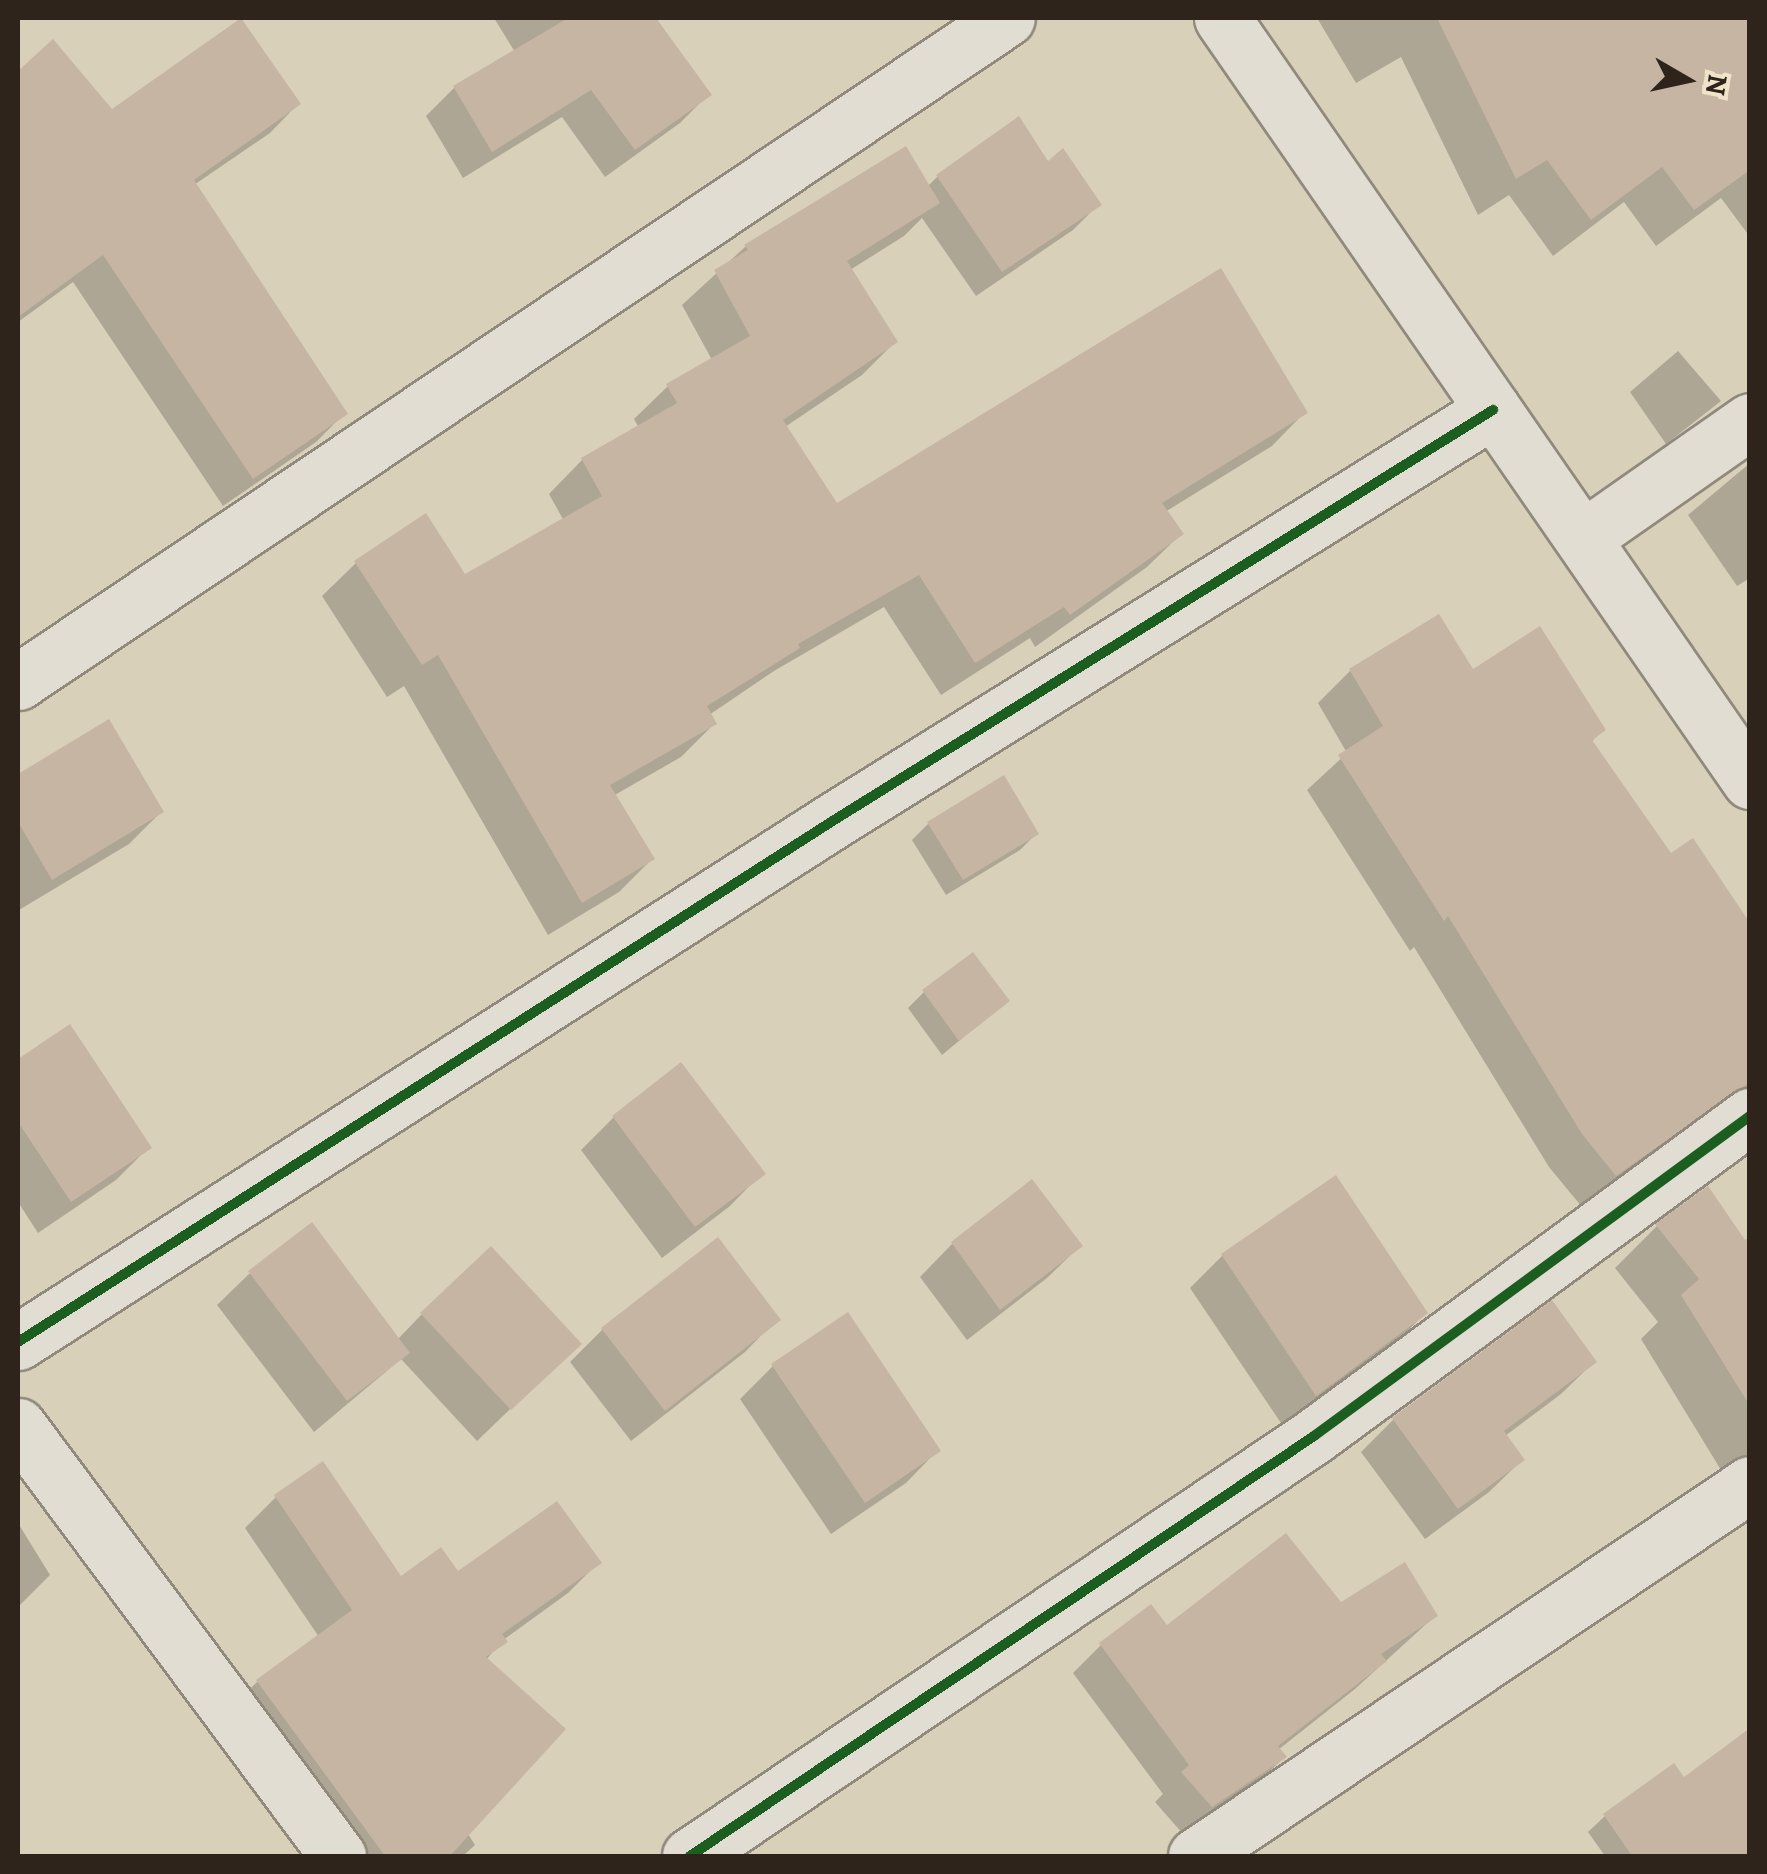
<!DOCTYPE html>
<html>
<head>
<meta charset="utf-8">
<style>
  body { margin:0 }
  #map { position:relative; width:1767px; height:1874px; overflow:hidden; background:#d9d0ba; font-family:Alegreya,serif }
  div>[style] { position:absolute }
  .shadow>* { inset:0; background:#0003 }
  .building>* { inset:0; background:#c6b5a2 }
  .roads { filter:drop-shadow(2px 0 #90897c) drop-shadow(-2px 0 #90897c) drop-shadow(0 2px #90897c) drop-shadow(0 -2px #90897c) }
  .street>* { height:55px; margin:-27.5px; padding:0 27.5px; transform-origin:27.5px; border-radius:27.5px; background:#e2ddd2 }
  .cycleway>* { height:10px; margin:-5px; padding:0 5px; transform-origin:5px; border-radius:5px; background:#1b5e20 }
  span { translate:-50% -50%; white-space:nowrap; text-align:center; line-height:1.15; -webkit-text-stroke:9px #efe4ca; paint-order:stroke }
  .frame { position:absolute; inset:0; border:20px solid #2f241c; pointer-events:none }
  .north { position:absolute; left:1637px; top:30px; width:100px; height:100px; -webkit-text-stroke:8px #efe4ca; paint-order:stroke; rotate:99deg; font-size:28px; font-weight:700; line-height:40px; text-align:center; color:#2f241c }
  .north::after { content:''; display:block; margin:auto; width:35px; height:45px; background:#2f241c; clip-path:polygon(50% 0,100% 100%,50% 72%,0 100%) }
</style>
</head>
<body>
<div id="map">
  <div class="shadow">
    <div style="clip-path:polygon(494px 18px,656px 18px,708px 95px,680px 123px,605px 177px,562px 117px,463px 178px,426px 116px,454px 88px,515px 52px)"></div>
    <div style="clip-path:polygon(1317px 18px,1750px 18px,1750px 237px,1721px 198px,1656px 246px,1624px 202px,1553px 256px,1509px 195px,1478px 215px,1401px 57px,1356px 83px)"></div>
    <div style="clip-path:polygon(53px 42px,112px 112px,298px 104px,270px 133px,194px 185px,345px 413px,316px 442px,223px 506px,73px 282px,18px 322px,18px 181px,22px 177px,18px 170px,18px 74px)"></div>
    <div style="clip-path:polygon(905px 149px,928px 186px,937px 177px,1048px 164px,1099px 204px,1073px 230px,976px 296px,922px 218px,904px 236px,850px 270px,895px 342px,862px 375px,785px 427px,836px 506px,1305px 412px,1272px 446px,1165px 512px,1181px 534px,1147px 567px,1035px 647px,1030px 638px,941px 695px,884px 607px,774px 671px,709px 715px,714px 724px,681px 757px,613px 796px,652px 859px,619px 892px,548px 935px,404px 686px,387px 697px,322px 596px,356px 563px,464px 577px,564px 521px,549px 494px,582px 460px,639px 428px,634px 419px,668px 386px,712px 360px,682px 305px,745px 247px)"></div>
    <div style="clip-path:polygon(1678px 351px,1721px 401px,1666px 444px,1630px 392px)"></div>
    <div style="clip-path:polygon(1750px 463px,1750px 578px,1737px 586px,1688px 515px)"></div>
    <div style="clip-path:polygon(1351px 670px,1472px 673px,1603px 730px,1591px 742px,1670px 857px,1750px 953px,1750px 1085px,1582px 1207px,1549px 1167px,1414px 947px,1410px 951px,1307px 790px,1347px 753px,1318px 703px)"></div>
    <div style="clip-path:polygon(109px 722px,161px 812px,129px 844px,19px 910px,18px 777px)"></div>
    <div style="clip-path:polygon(928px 824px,1036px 834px,1020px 850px,946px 895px,912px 840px)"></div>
    <div style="clip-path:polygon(924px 992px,1007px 1001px,942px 1055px,908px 1008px)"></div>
    <div style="clip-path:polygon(70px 1027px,149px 1147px,116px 1180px,38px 1233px,18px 1202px,18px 1062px)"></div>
    <div style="clip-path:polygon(680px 1066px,762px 1173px,730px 1206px,662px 1258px,581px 1150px,613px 1118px)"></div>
    <div style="clip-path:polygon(1031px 1182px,1080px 1246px,1047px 1278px,967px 1340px,920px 1277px,952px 1244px)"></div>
    <div style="clip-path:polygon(1707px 1189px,1750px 1251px,1750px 1464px,1724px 1475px,1641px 1339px,1658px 1322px,1615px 1268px,1657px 1226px)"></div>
    <div style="clip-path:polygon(717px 1241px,777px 1319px,745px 1352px,631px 1441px,570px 1362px,602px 1330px)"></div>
    <div style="clip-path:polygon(1223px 1255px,1425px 1313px,1393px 1346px,1283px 1426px,1190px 1288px)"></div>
    <div style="clip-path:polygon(250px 1273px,397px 1340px,422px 1314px,550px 1371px,477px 1441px,401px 1359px,314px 1432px,217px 1305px)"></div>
    <div style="clip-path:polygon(1594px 1362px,1561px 1394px,1505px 1436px,1522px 1460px,1489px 1492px,1425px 1539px,1361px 1452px,1394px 1419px)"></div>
    <div style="clip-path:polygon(773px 1366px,938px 1450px,906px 1483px,831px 1534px,740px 1399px)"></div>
    <div style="clip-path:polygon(276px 1497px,400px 1579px,598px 1563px,568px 1593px,503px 1640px,486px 1660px,468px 1834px,475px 1845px,463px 1856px,333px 1856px,227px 1712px,257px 1682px,319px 1637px,245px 1528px)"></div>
    <div style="clip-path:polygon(18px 1523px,50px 1575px,18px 1607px)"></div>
    <div style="clip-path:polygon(1340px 1606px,1435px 1616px,1355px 1689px,1278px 1750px,1284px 1757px,1256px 1785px,1183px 1834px,1155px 1802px,1163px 1794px,1073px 1673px,1101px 1645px,1166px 1629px)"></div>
    <div style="clip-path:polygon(1750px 1732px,1750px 1856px,1605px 1856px,1588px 1832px,1605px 1816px,1683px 1781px)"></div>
  </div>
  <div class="building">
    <div style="clip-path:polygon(241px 18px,301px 104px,194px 180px,348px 414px,253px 479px,103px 255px,18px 317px,18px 71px,53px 39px,112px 109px)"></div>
    <div style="clip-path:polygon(568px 18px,656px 18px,712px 95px,635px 150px,591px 90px,492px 152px,453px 86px)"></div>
    <div style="clip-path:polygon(1437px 18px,1750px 18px,1750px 170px,1694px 210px,1662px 167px,1591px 220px,1547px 160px,1516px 179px)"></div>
    <div style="clip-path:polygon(1019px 116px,1048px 161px,1063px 148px,1102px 205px,1002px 272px,936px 175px)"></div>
    <div style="clip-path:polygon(906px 146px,940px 203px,847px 261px,898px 342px,783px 420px,837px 503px,1221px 268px,1308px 413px,1162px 503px,1184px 534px,1070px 615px,1064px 607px,975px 663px,919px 575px,798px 644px,800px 648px,707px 706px,717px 724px,610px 785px,655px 859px,582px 903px,438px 655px,422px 665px,354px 561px,426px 513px,465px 574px,602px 496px,581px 458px,677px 403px,666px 384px,750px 336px,714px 270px,748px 250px,744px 245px)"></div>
    <div style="clip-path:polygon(1439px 614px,1473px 669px,1540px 626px,1606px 730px,1592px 740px,1671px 853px,1693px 838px,1750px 923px,1750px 1082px,1616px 1176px,1582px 1134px,1448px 916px,1444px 921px,1338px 755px,1383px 726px,1349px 669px)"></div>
    <div style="clip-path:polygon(109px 719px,164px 812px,52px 880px,18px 822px,18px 774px)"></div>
    <div style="clip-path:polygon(1004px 775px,1039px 834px,963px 880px,927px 822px)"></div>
    <div style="clip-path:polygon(973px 952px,1010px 1001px,959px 1041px,922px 990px)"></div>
    <div style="clip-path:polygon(70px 1024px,152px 1148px,71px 1202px,18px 1122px,18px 1059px)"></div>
    <div style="clip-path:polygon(681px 1062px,766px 1174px,695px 1227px,612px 1116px)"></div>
    <div style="clip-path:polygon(1336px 1175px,1428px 1313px,1316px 1396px,1221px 1254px)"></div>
    <div style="clip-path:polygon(1032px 1179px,1083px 1246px,1000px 1310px,951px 1242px)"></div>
    <div style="clip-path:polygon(1708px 1186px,1745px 1240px,1750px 1236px,1750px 1406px,1681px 1295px,1699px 1279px,1655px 1224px)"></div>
    <div style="clip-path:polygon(312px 1222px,410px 1353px,347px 1401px,248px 1271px)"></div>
    <div style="clip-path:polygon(718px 1237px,781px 1320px,665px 1411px,601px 1328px)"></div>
    <div style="clip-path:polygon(491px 1246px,582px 1344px,511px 1410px,420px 1313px)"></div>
    <div style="clip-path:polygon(1552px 1300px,1597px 1362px,1504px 1431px,1525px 1460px,1458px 1509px,1392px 1418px)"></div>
    <div style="clip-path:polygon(848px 1312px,941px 1451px,865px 1503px,771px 1364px)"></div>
    <div style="clip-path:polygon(323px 1461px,401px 1576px,441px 1547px,458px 1571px,557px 1501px,602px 1563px,502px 1634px,508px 1642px,486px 1657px,566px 1729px,450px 1856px,385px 1856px,256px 1680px,352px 1610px,274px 1495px)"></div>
    <div style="clip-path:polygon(1286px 1533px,1341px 1602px,1405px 1562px,1438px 1616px,1381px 1654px,1387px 1661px,1278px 1746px,1287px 1757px,1212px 1807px,1181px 1772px,1189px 1765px,1099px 1643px,1151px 1604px,1167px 1625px)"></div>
    <div style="clip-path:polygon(1750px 1728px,1750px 1856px,1632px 1856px,1603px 1814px,1674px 1763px,1684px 1777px)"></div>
  </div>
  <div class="roads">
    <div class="street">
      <div style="left:1222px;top:18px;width:928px;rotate:55.32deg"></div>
      <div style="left:1583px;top:538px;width:204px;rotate:-35deg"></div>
      <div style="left:18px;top:682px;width:1191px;rotate:-33.88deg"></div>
      <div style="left:18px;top:1342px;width:965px;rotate:-32.6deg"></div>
      <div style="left:831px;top:822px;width:780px;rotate:-31.9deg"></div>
      <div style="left:18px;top:1426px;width:536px;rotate:53.34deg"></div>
      <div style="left:690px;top:1856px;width:752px;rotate:-33.94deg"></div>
      <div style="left:1314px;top:1436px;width:541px;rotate:-36.28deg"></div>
      <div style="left:1196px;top:1856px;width:667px;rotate:-33.88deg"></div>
    </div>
  </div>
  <div class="cycleway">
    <div style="left:18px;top:1342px;width:965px;rotate:-32.6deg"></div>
    <div style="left:831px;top:822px;width:780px;rotate:-31.9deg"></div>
    <div style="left:690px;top:1856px;width:752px;rotate:-33.94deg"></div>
    <div style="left:1314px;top:1436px;width:541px;rotate:-36.28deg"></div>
  </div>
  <div class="frame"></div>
  <div class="north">N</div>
</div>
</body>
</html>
